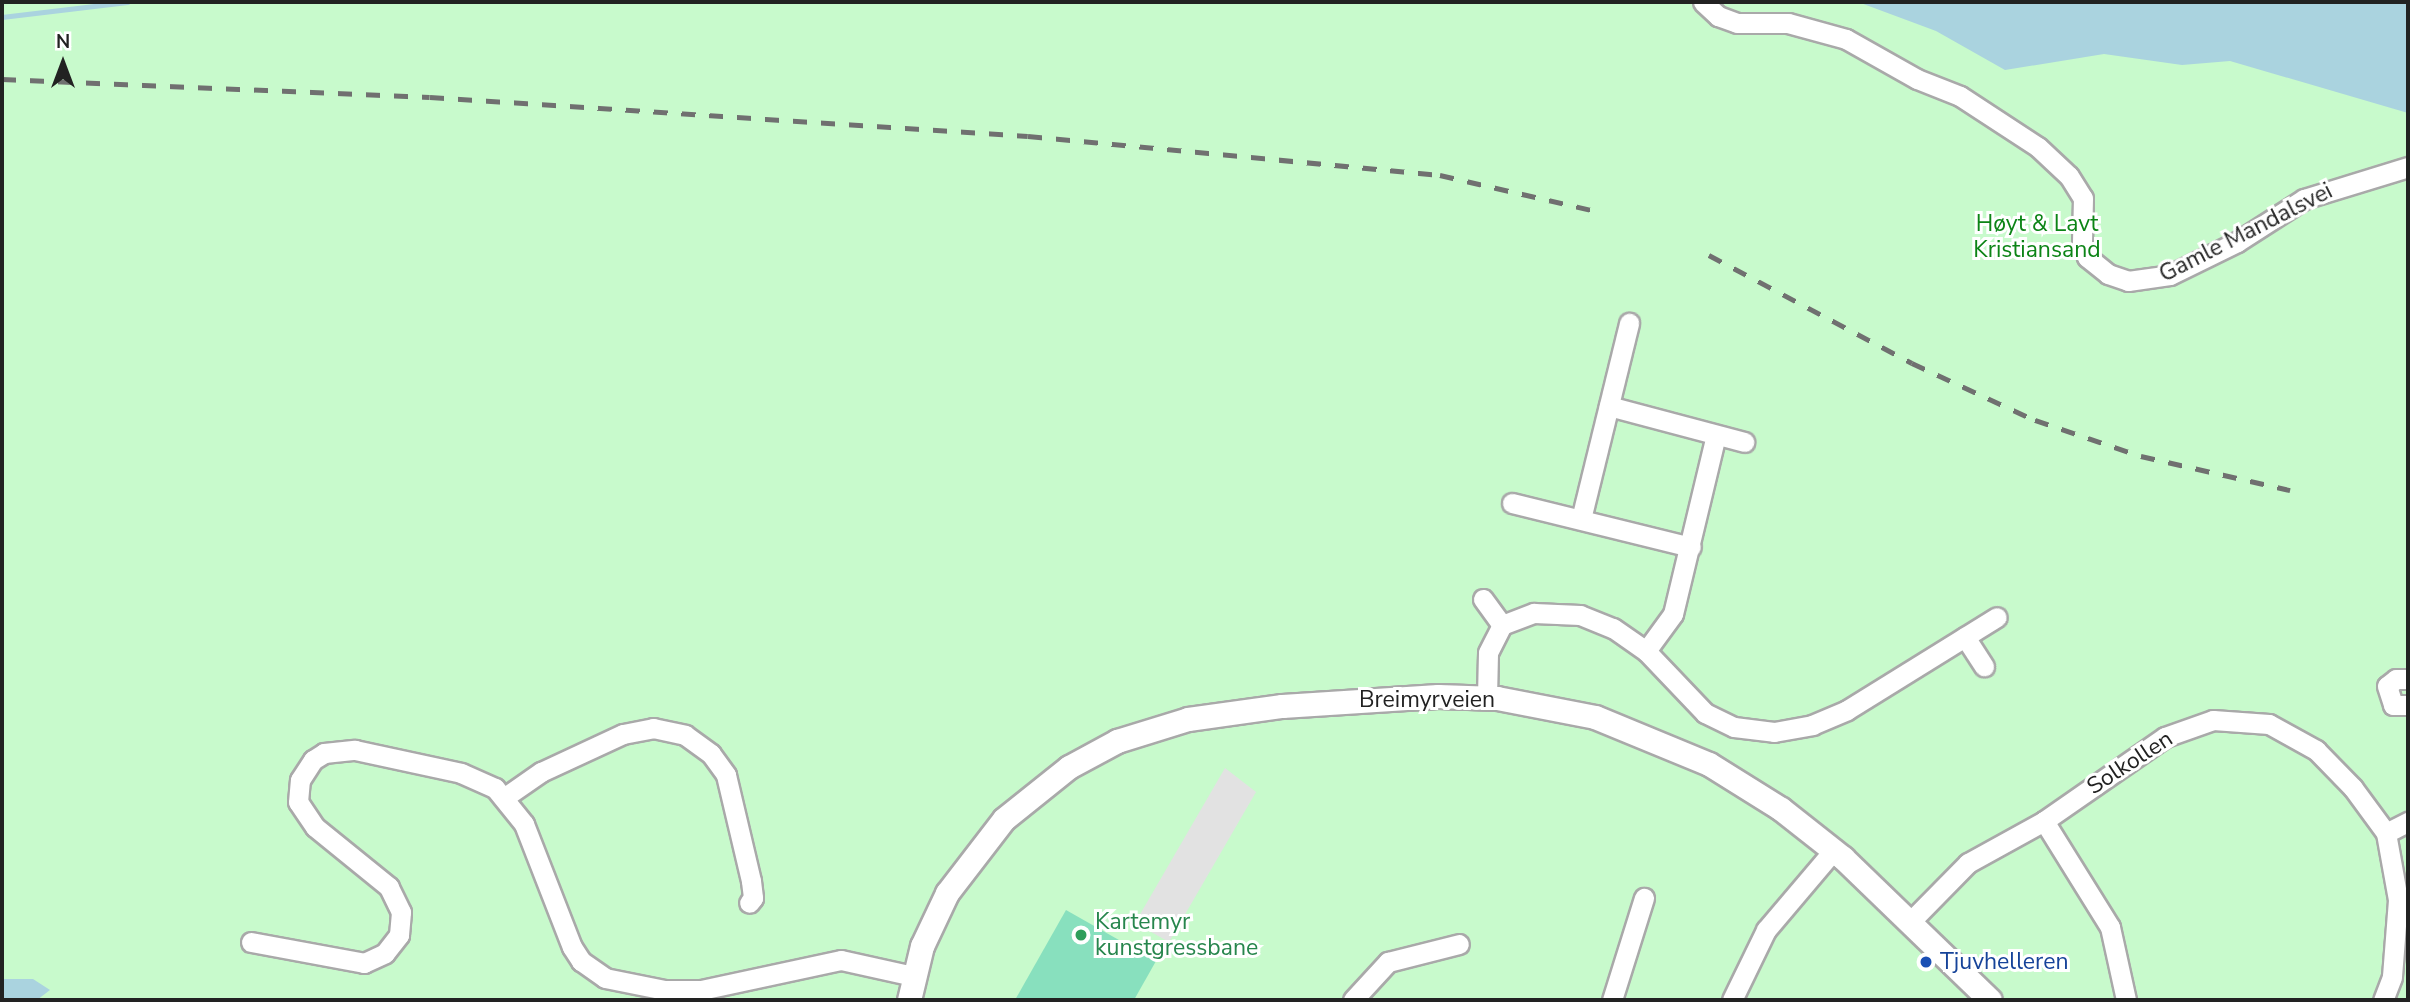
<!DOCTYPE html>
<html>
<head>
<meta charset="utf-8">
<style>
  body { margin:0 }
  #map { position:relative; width:2410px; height:1002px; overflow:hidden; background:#f2efe9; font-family:"Nunito Sans",sans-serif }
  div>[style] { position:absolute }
  .park>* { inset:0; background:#c8facc }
  .pitch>* { inset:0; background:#88e0be }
  .parking>* { inset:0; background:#e2e2e2 }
  .water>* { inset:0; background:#aad3df }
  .stream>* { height:4.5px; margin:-2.25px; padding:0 2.25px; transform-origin:2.25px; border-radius:2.25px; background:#aad3df }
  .roads { filter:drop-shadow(2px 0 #a9a9a9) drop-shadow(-2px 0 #a9a9a9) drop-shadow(0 2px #a9a9a9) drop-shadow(0 -2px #a9a9a9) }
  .minor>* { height:19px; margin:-9.5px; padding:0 9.5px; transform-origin:9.5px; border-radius:9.5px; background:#fff }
  .tertiary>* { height:23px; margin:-11.5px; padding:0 11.5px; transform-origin:11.5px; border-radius:11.5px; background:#fff }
  .rail>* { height:4.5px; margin-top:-2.25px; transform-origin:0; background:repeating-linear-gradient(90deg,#707070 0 14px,transparent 0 28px) }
  .dots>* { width:19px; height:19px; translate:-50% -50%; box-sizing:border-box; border:4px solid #fff; border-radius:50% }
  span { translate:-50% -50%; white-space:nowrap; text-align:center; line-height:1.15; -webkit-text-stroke:6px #fff; paint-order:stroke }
  .park-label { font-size:23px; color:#0c8416 }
  .street-label { font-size:23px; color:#222 }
  .leisure-label { font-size:23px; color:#27864d }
  .left { translate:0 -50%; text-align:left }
  .transit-label { font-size:23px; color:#164399 }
  .frame { position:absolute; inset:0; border:4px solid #222; pointer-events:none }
  .north { position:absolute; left:28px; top:28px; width:70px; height:70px; -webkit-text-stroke:5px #fff; paint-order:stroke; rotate:0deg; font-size:19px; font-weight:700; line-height:28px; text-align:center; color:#222 }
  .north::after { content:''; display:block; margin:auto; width:24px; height:32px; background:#222; clip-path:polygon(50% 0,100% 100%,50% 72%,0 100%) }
</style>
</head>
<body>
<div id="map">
  <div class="park">
    <div style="clip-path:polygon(2px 2px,2408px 2px,2408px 1000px,2px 1000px)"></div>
  </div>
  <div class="pitch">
    <div style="clip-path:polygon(1066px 910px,1156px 961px,1134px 1000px,1015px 1000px)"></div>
  </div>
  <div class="parking">
    <div style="clip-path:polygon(1225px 768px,1256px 792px,1169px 942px,1135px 923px)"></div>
  </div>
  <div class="water">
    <div style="clip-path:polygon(1858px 2px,2408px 2px,2408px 113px,2230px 61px,2182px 65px,2104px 54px,2005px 70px,1936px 31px)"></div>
    <div style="clip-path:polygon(2px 979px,33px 979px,50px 990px,37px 1000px,2px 1000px)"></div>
  </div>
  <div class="stream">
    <div style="left:2px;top:17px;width:126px;rotate:-6.8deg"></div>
  </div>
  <div class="roads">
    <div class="minor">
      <div style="left:1703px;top:2px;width:21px;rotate:43deg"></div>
      <div style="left:1718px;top:16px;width:20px;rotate:20deg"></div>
      <div style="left:1737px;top:23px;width:51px"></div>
      <div style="left:1788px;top:23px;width:60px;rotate:15.4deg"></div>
      <div style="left:1846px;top:39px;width:81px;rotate:29.4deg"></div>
      <div style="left:1917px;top:79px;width:46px;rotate:21.6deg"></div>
      <div style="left:1960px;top:96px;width:93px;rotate:33.2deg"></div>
      <div style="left:2038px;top:147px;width:42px;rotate:43.1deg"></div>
      <div style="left:2069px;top:176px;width:26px;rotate:58deg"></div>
      <div style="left:2083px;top:198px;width:45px;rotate:91.3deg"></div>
      <div style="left:2082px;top:243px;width:15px;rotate:70deg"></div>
      <div style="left:2087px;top:257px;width:27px;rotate:39deg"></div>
      <div style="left:2108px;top:274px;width:21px;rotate:19deg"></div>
      <div style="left:2128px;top:281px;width:42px;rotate:-8.1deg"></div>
      <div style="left:2170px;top:275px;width:75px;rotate:-26.2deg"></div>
      <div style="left:2237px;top:242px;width:80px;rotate:-32.7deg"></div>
      <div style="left:2304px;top:199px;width:109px;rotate:-17.1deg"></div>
      <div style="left:1609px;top:406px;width:140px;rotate:14.9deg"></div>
      <div style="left:1512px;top:503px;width:184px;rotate:13.8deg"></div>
      <div style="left:1581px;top:519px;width:202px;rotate:-76.2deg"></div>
      <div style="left:1483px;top:599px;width:32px;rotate:54deg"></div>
      <div style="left:1502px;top:625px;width:31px;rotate:117deg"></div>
      <div style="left:1488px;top:653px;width:43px;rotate:91.3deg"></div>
      <div style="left:1502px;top:625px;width:34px;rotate:-21deg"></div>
      <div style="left:1534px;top:613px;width:46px;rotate:2.5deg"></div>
      <div style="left:1580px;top:615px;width:35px;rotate:22deg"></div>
      <div style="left:1613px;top:628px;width:40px;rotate:34.9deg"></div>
      <div style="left:1646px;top:651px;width:46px;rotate:-53.9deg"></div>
      <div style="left:1673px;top:614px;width:184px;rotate:-76.5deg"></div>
      <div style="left:1965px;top:637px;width:35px;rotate:57deg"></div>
      <div style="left:1646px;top:651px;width:86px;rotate:46.4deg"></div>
      <div style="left:1705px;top:713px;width:32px;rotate:26deg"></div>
      <div style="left:1734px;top:727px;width:40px;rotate:7.1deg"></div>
      <div style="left:1774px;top:732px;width:39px;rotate:-10deg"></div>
      <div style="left:1812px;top:725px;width:38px;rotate:-23deg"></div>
      <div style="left:1847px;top:710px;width:176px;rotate:-31.8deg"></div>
      <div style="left:2408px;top:679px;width:12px;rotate:180deg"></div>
      <div style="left:2396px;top:679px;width:11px;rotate:142deg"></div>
      <div style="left:2387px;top:686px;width:20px;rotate:72deg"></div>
      <div style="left:2393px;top:705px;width:15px"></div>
      <div style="left:505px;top:797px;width:44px;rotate:-34.8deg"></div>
      <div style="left:541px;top:772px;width:90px;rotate:-24.9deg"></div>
      <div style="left:623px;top:734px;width:31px;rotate:-11deg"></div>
      <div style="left:653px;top:728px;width:33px;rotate:12deg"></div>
      <div style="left:685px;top:735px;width:32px;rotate:36deg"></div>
      <div style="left:711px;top:754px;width:26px;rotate:54deg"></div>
      <div style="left:726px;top:775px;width:109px;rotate:76.7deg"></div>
      <div style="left:751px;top:881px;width:17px;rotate:83deg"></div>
      <div style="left:753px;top:898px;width:6px;rotate:129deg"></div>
      <div style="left:2044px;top:821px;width:125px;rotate:58.1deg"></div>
      <div style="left:2110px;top:927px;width:75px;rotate:77.6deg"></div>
      <div style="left:2386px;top:833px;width:25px;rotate:-27deg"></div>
      <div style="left:1909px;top:923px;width:84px;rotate:-45.5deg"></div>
      <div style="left:1968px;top:863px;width:87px;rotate:-28.9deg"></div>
      <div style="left:2044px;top:821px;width:147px;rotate:-34.8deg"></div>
      <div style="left:2165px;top:737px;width:51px;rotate:-19.5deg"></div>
      <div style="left:2213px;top:720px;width:56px;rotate:4.1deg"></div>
      <div style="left:2269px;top:724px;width:54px;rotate:29deg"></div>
      <div style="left:2316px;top:750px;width:53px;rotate:45.8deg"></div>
      <div style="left:2353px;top:788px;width:56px;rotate:53.7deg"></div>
      <div style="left:2386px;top:833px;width:68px;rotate:79.8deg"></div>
      <div style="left:2398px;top:900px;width:77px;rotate:94.5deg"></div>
      <div style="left:2392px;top:977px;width:25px;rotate:111deg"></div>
      <div style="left:251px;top:942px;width:115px;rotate:10.5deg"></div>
      <div style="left:364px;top:963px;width:23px;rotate:-25deg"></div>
      <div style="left:385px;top:953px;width:23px;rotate:-52deg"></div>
      <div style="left:399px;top:935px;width:23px;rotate:-85deg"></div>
      <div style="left:401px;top:912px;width:28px;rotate:-116deg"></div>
      <div style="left:389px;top:887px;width:95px;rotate:-141deg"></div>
      <div style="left:315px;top:827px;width:30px;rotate:-124deg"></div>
      <div style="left:298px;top:802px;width:22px;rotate:-85deg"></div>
      <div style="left:300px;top:780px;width:24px;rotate:-57deg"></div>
      <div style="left:313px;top:760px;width:13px;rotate:-32deg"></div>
      <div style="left:324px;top:753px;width:31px;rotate:-6deg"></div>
      <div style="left:355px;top:750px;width:108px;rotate:12.2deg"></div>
      <div style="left:461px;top:773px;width:37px;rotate:24deg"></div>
      <div style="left:495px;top:788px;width:46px;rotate:51.1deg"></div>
      <div style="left:524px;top:824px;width:132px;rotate:68.7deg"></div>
      <div style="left:572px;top:947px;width:17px;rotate:57deg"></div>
      <div style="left:581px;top:961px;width:29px;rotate:35deg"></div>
      <div style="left:605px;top:978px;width:61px;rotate:11.3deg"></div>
      <div style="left:665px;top:990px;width:36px"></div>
      <div style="left:701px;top:990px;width:143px;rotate:-12.1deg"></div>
      <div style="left:841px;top:960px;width:74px;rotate:12.5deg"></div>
      <div style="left:1353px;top:1000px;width:52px;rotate:-47.4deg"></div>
      <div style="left:1388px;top:962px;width:73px;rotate:-14.2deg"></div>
      <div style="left:1612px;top:1000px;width:107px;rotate:-72.6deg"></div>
      <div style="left:1732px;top:1000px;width:78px;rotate:-64.1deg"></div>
      <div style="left:1766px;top:930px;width:104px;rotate:-49.7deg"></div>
    </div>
    <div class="tertiary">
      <div style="left:909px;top:1000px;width:56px;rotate:-76.5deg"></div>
      <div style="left:922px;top:946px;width:59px;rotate:-64.7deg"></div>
      <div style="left:947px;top:893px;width:93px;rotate:-52.4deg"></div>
      <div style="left:1004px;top:819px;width:83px;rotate:-38.7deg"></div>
      <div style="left:1069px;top:767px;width:55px;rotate:-28.4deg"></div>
      <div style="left:1117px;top:741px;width:74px;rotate:-17.2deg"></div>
      <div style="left:1188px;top:719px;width:95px;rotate:-7.9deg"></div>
      <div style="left:1282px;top:706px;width:156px;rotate:-3.7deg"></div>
      <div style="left:1438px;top:696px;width:59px;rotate:1.9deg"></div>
      <div style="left:1497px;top:698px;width:100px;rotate:11deg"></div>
      <div style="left:1595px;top:717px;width:123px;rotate:22.4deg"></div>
      <div style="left:1709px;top:764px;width:85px;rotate:32deg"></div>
      <div style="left:1781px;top:809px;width:79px;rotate:38.3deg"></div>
      <div style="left:1843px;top:858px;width:204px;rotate:44deg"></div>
    </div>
  </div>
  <div class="rail">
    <div style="left:2px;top:79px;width:428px;rotate:2.4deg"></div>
    <div style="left:430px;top:97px;width:599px;rotate:3.73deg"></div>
    <div style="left:1028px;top:136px;width:414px;rotate:5.4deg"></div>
    <div style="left:1440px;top:175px;width:156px;rotate:13deg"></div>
    <div style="left:1709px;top:255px;width:230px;rotate:28deg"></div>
    <div style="left:1912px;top:363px;width:136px;rotate:24.9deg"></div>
    <div style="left:2035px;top:420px;width:112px;rotate:18.8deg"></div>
    <div style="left:2141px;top:456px;width:153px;rotate:12.9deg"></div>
  </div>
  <div class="dots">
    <div style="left:1081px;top:935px;background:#2e9e5b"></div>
    <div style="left:1926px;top:962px;background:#1a4fb4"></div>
  </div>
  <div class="park-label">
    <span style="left:2037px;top:237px">Høyt &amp; Lavt<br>Kristiansand</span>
  </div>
  <div class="street-label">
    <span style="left:2246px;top:233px;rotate:-27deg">Gamle Mandalsvei</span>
    <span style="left:1427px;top:700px">Breimyrveien</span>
    <span style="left:2130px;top:763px;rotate:-33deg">Solkollen</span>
  </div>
  <div class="leisure-label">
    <span class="left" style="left:1095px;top:935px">Kartemyr<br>kunstgressbane</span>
  </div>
  <div class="transit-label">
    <span class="left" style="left:1940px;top:962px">Tjuvhelleren</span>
  </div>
  <div class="frame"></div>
  <div class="north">N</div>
</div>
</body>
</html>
